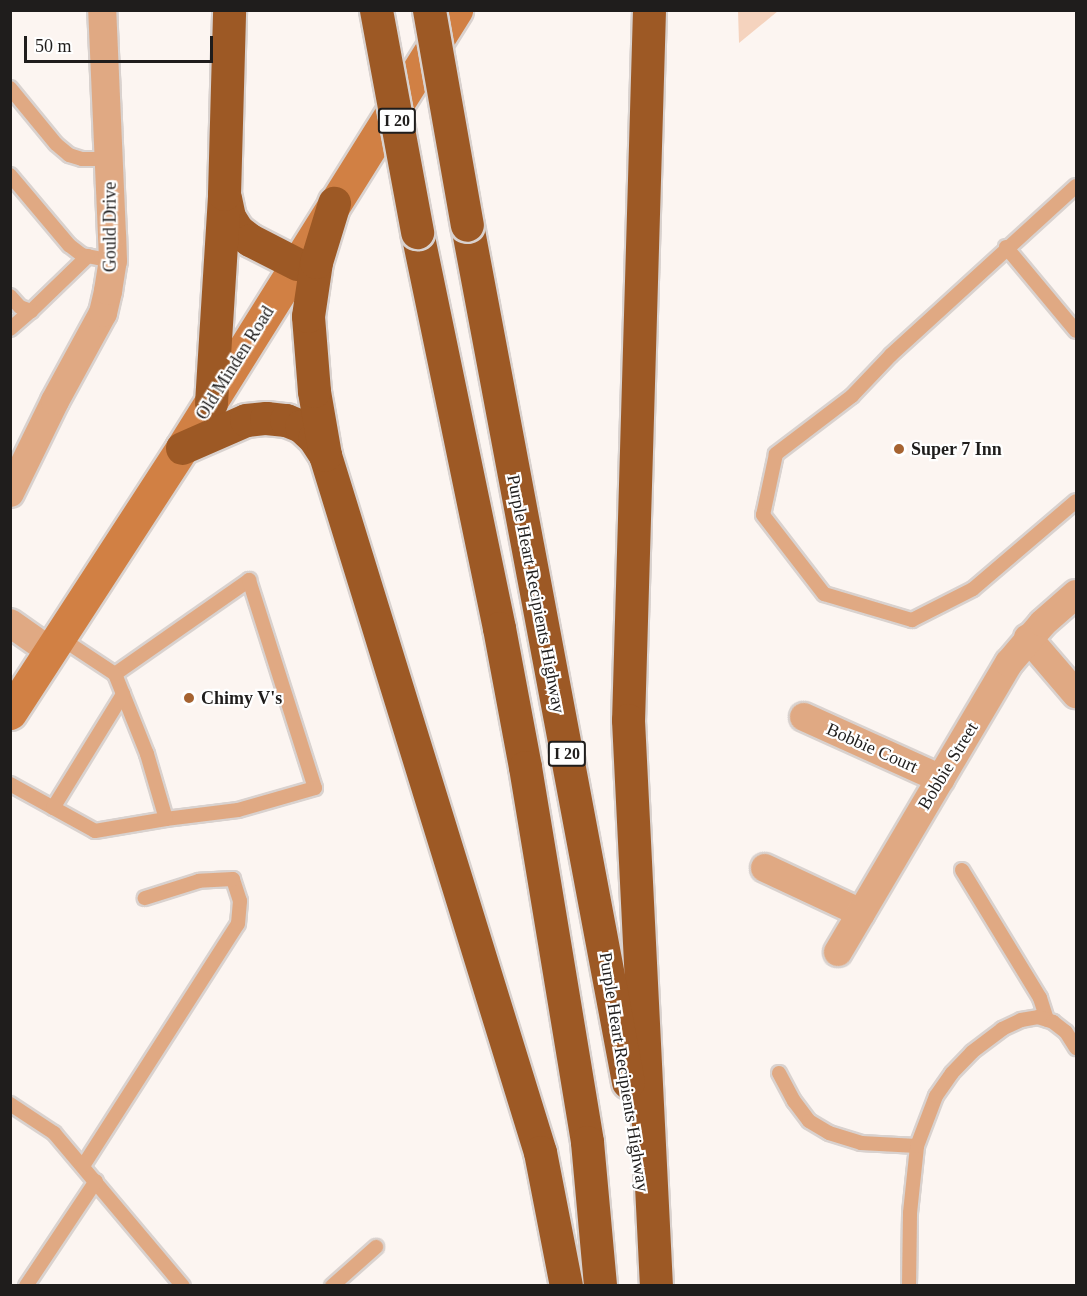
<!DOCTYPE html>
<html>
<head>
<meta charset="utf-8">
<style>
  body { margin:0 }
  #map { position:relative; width:1087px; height:1296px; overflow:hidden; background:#fcf5f1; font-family:"Times New Roman",serif }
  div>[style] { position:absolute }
  .green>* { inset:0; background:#f5d3be }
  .roads { filter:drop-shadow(2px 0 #d9d2cf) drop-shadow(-2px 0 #d9d2cf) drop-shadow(0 2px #d9d2cf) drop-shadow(0 -2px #d9d2cf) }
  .lane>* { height:14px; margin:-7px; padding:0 7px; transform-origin:7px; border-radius:7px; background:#e0a983 }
  .street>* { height:28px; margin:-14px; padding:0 14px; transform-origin:14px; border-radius:14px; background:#e0a983 }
  .secondary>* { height:33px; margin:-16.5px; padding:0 16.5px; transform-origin:16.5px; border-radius:16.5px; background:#d18044 }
  .highway>* { height:33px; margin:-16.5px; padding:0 16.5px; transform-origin:16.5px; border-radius:16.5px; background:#9d5925 }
  .bridges { filter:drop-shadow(2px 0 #d9d2cf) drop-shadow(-2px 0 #d9d2cf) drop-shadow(0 2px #d9d2cf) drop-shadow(0 -2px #d9d2cf) }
  .highway-bridge>* { height:33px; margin:-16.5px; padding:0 16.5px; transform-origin:16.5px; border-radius:16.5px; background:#9d5925 }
  .dots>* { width:16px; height:16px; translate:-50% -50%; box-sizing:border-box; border:3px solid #fff; border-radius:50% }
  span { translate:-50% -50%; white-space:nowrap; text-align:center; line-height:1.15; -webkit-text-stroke:4.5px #fff; paint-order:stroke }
  .shield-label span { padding:2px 4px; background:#fff; border:2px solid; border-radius:4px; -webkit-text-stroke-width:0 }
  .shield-label { font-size:16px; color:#1f1d1c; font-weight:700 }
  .street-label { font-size:18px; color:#1f1d1c }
  .poi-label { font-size:18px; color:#1f1d1c; font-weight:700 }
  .left { translate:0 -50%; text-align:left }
  .frame { position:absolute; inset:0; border:12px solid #1f1d1c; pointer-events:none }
  .scale { position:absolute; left:24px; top:36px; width:189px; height:27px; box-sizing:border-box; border:3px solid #1f1d1c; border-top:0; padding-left:8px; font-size:18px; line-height:21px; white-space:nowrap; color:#1f1d1c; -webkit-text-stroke:4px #fff; paint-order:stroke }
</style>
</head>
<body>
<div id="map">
  <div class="green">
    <div style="clip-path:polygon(738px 11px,738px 10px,778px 11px,739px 43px)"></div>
  </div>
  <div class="roads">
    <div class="lane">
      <div style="left:10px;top:88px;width:72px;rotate:50.6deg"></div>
      <div style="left:56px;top:144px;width:17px;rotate:40deg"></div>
      <div style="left:69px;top:155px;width:14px;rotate:17deg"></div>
      <div style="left:82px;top:159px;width:28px"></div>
      <div style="left:10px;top:175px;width:92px;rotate:49.9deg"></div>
      <div style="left:69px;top:245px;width:16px;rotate:38deg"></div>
      <div style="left:82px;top:255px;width:32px;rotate:11deg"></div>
      <div style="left:1076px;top:186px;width:251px;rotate:137.6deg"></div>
      <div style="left:891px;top:355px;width:57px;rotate:133.6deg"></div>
      <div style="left:852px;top:396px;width:96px;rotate:142.7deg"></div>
      <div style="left:776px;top:454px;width:62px;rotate:102deg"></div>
      <div style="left:763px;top:515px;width:100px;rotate:52.3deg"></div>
      <div style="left:824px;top:594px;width:92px;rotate:16.5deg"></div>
      <div style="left:912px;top:620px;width:68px;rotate:-26.9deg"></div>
      <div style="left:973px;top:589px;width:135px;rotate:-40.5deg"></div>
      <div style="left:1006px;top:247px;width:109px;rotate:50.2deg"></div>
      <div style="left:10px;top:296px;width:15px;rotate:48deg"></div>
      <div style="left:20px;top:307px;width:12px;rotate:20deg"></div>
      <div style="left:31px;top:311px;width:79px;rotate:-44deg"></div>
      <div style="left:10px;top:329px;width:28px;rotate:-41deg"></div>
      <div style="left:115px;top:674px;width:164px;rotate:-35deg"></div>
      <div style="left:249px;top:580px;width:218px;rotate:72.4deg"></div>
      <div style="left:315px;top:788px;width:80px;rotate:164.1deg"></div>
      <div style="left:238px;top:810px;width:73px;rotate:172.9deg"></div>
      <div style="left:10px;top:784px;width:97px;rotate:28.9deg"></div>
      <div style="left:95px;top:831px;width:72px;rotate:-9.6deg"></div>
      <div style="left:166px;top:819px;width:68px;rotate:-106.3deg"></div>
      <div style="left:147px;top:754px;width:86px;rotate:-111.8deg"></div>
      <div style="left:115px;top:674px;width:67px;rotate:-146.5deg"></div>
      <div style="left:53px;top:808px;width:134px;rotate:-58.4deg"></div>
      <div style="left:962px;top:870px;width:150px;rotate:58.6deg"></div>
      <div style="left:1040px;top:998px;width:23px;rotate:72deg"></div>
      <div style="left:779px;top:1073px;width:32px;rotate:62deg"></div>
      <div style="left:794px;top:1101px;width:25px;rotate:53deg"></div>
      <div style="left:809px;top:1121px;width:23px;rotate:31deg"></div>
      <div style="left:829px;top:1133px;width:34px;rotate:17deg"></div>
      <div style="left:861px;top:1143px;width:56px;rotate:3.1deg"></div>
      <div style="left:10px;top:1104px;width:53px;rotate:33.4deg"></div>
      <div style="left:54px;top:1133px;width:200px;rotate:49.9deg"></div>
      <div style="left:83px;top:1166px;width:287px;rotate:-57.4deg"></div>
      <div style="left:238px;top:924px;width:23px;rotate:-85deg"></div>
      <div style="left:240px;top:901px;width:23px;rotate:-108deg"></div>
      <div style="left:233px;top:879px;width:34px;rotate:177deg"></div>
      <div style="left:199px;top:881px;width:57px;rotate:162.5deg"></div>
      <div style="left:26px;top:1286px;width:126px;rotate:-56.3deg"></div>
      <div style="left:332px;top:1286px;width:59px;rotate:-41.6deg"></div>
      <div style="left:909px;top:1286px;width:73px;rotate:-89.2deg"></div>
      <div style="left:910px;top:1213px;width:67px;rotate:-84deg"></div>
      <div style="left:917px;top:1146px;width:53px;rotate:-69.2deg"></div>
      <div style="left:936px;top:1096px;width:28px;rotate:-55deg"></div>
      <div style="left:952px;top:1073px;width:29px;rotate:-46deg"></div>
      <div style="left:972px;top:1052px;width:38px;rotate:-37deg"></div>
      <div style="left:1002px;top:1029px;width:21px;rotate:-25deg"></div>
      <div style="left:1021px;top:1020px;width:17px;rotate:-10deg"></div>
      <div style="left:1038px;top:1017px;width:16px;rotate:18deg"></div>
      <div style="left:1053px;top:1022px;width:16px;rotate:38deg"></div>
      <div style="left:1066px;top:1032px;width:19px;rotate:58deg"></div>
    </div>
    <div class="street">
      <div style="left:10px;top:493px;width:102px;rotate:-63.9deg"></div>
      <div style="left:55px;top:401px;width:100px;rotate:-61.4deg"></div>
      <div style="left:103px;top:313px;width:23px;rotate:-77deg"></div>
      <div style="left:108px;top:291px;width:30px;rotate:-81deg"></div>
      <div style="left:113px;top:261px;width:26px;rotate:-92deg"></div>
      <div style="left:112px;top:235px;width:225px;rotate:-92.5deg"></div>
      <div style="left:10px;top:623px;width:49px;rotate:35deg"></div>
      <div style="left:1028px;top:638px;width:74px;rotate:49.4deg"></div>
      <div style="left:804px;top:717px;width:150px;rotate:24.3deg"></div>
      <div style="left:765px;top:868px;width:106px;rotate:25.1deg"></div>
      <div style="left:838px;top:952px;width:336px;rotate:-59.4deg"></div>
      <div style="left:1009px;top:663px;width:52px;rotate:-49.6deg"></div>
      <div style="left:1043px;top:623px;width:44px;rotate:-41.3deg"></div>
    </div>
    <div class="secondary">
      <div style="left:10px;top:713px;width:316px;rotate:-57deg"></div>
      <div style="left:182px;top:448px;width:517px;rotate:-57.97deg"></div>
    </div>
    <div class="highway">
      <div style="left:649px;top:10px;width:710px;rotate:91.69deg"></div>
      <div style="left:628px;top:720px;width:567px;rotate:87.17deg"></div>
      <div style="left:225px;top:198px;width:19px;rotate:78deg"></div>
      <div style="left:229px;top:217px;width:15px;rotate:58deg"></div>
      <div style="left:237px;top:230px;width:16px;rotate:38deg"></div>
      <div style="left:250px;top:240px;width:53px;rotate:27.1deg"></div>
      <div style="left:467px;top:225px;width:872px;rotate:79.36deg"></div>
      <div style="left:417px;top:232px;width:404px;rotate:78.3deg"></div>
      <div style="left:499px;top:628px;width:141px;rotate:79.4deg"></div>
      <div style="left:525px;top:767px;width:380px;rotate:80.6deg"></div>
      <div style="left:587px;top:1142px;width:145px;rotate:84.8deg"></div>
      <div style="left:211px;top:403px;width:209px;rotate:-86.4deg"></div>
      <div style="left:224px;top:194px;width:184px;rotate:-88.4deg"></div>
      <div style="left:182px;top:448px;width:70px;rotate:-23.6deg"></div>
      <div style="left:246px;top:420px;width:20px;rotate:-6deg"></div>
      <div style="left:266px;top:418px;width:20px;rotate:6deg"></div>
      <div style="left:286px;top:420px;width:16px;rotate:22deg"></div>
      <div style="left:301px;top:426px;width:18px;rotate:43deg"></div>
      <div style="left:314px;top:438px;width:20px;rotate:57deg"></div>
      <div style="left:325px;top:455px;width:729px;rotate:72.86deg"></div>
      <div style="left:540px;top:1152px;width:136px;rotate:79deg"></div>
      <div style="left:325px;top:455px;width:65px;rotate:-99.8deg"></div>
      <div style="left:314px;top:391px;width:75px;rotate:-94.6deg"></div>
      <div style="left:308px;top:316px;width:55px;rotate:-81.6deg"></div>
      <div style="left:316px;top:262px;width:62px;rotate:-73deg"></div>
    </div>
  </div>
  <div class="bridges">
    <div class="highway-bridge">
      <div style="left:376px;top:10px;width:226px;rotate:79.5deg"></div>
      <div style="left:429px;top:10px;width:218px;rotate:80deg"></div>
    </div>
  </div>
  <div class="dots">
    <div style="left:899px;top:449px;background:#a66331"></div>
    <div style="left:189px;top:698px;background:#a66331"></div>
  </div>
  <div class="shield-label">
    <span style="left:397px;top:121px">I 20</span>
    <span style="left:567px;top:754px">I 20</span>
  </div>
  <div class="street-label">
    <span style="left:110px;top:227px;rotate:-90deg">Gould Drive</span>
    <span style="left:235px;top:363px;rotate:-58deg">Old Minden Road</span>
    <span style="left:536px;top:594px;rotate:79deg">Purple Heart Recipients Highway</span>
    <span style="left:872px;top:748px;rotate:24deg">Bobbie Court</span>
    <span style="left:948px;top:766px;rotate:-59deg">Bobbie Street</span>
    <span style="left:624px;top:1072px;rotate:81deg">Purple Heart Recipients Highway</span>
  </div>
  <div class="poi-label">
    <span class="left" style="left:911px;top:449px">Super 7 Inn</span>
    <span class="left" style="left:201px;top:698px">Chimy V's</span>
  </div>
  <div class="frame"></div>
  <div class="scale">50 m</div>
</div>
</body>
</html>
